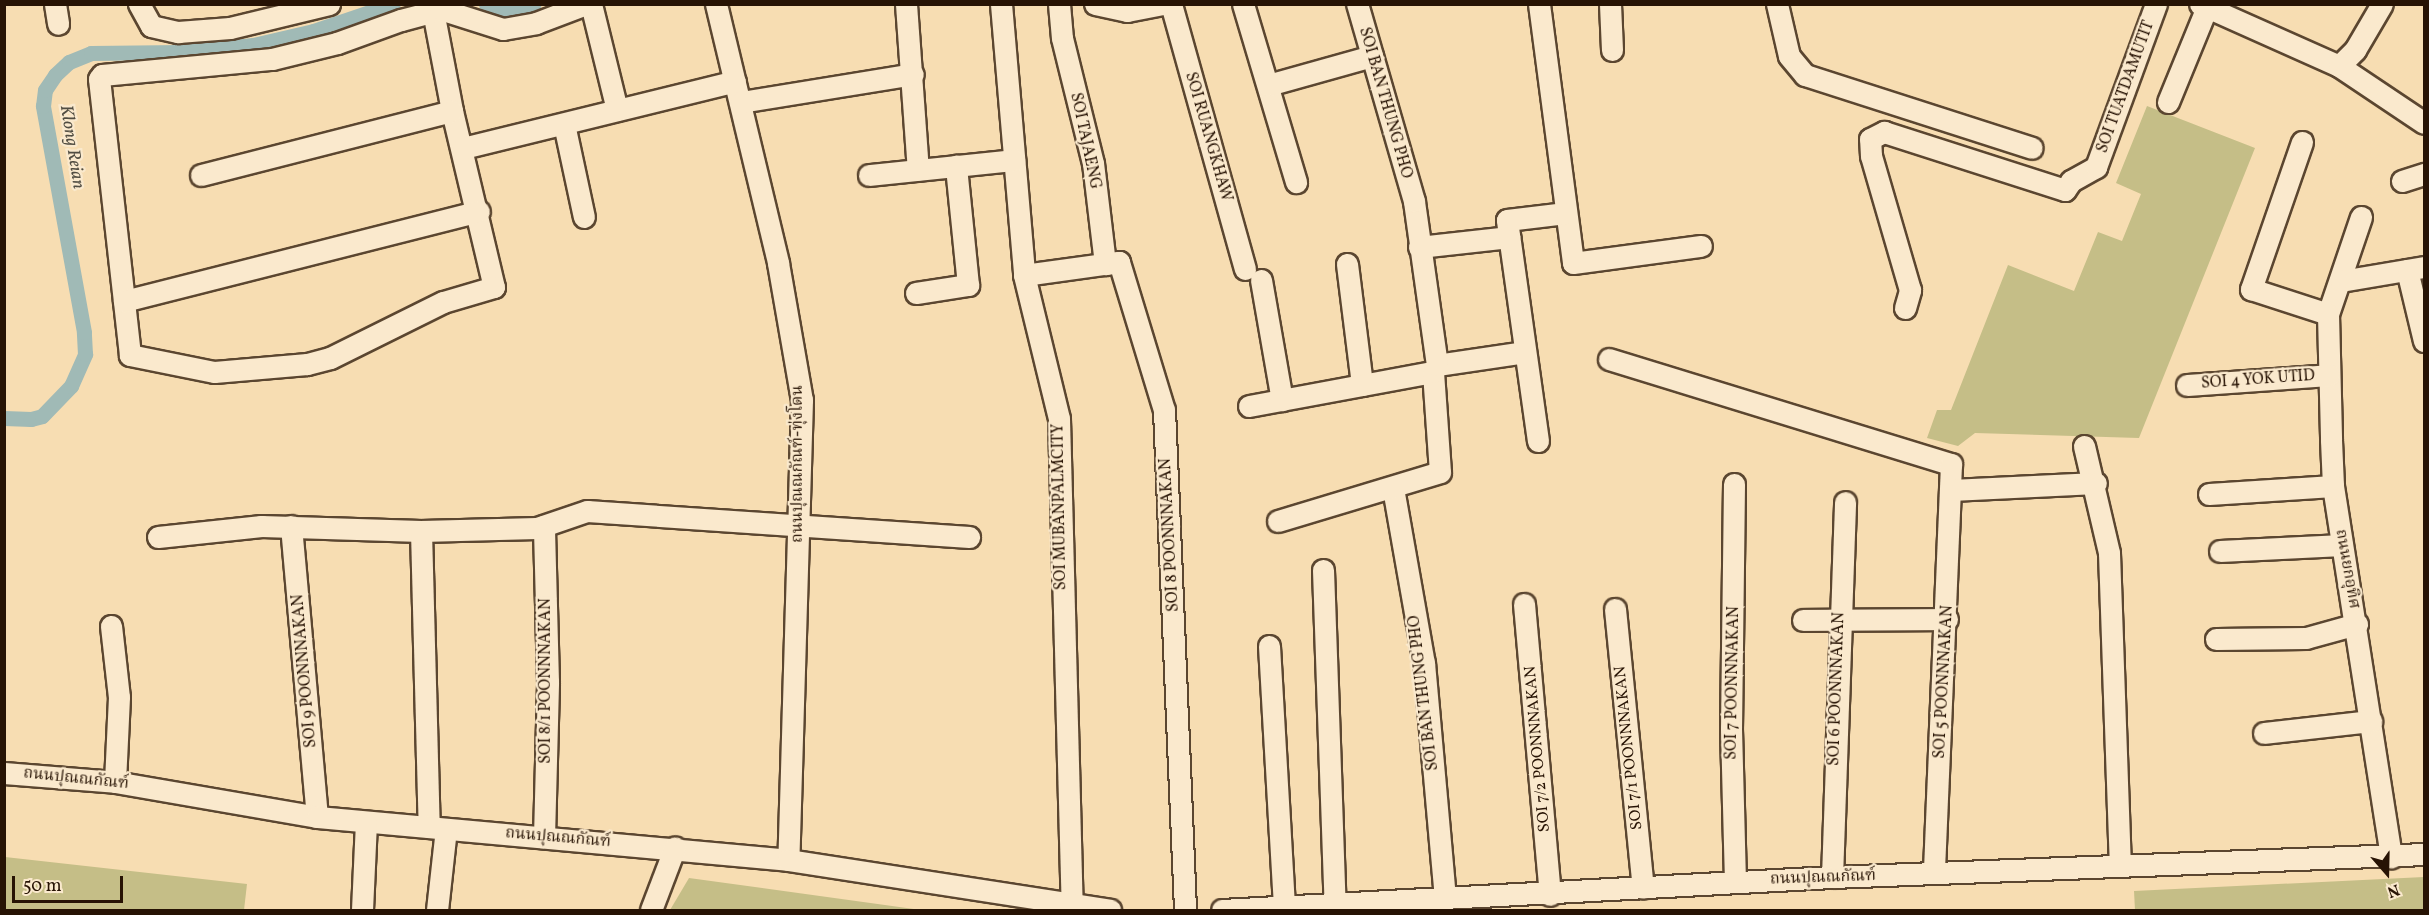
<!DOCTYPE html>
<html>
<head>
<meta charset="utf-8">
<style>
  body { margin:0 }
  #map { position:relative; width:2429px; height:915px; overflow:hidden; background:#f7ddb2; font-family:Vollkorn,"Noto Serif Thai",serif }
  div>[style] { position:absolute }
  .green>* { inset:0; background:#c5be87 }
  .canal>* { height:15px; margin:-7.5px; padding:0 7.5px; transform-origin:7.5px; border-radius:7.5px; background:#a0bab6 }
  .roads { filter:drop-shadow(2px 0 #5b4630) drop-shadow(-2px 0 #5b4630) drop-shadow(0 2px #5b4630) drop-shadow(0 -2px #5b4630) }
  .minor>* { height:21px; margin:-10.5px; padding:0 10.5px; transform-origin:10.5px; border-radius:10.5px; background:#fae9cd }
  span { translate:-50% -50%; white-space:nowrap; text-align:center; line-height:1.15; -webkit-text-stroke:4.5px #fae9cd; paint-order:stroke }
  .street-label { font-size:16px; color:#271304 }
  .water-label { font-size:18px; color:#514d42; font-style:italic }
  .frame { position:absolute; inset:0; border:6px solid #271304; pointer-events:none }
  .north { position:absolute; left:2357px; top:843px; width:60px; height:60px; -webkit-text-stroke:4px #fae9cd; paint-order:stroke; rotate:160deg; font-size:16px; font-weight:700; line-height:24px; text-align:center; color:#271304 }
  .north::after { content:''; display:block; margin:auto; width:21px; height:27px; background:#271304; clip-path:polygon(50% 0,100% 100%,50% 72%,0 100%) }
  .scale { position:absolute; left:12px; top:876px; width:111px; height:27px; box-sizing:border-box; border:3px solid #271304; border-top:0; padding-left:8px; font-size:18px; line-height:21px; white-space:nowrap; color:#271304; -webkit-text-stroke:4px #fae9cd; paint-order:stroke }
</style>
</head>
<body>
<div id="map">
  <div class="green">
    <div style="clip-path:polygon(2147px 106px,2255px 148px,2139px 438px,1975px 433px,1958px 446px,1927px 438px,1937px 410px,1951px 410px,2008px 265px,2074px 291px,2098px 232px,2122px 241px,2141px 194px,2116px 183px)"></div>
    <div style="clip-path:polygon(5px 857px,247px 884px,244px 910px,5px 910px)"></div>
    <div style="clip-path:polygon(2424px 877px,2424px 910px,2135px 910px,2134px 891px)"></div>
    <div style="clip-path:polygon(689px 878px,921px 910px,670px 910px)"></div>
  </div>
  <div class="canal">
    <div style="left:486px;top:4px;width:18px;rotate:19deg"></div>
    <div style="left:503px;top:10px;width:31px;rotate:-11deg"></div>
    <div style="left:4px;top:418px;width:27px;rotate:2deg"></div>
    <div style="left:31px;top:419px;width:11px;rotate:-15deg"></div>
    <div style="left:42px;top:416px;width:42px;rotate:-46deg"></div>
    <div style="left:71px;top:386px;width:35px;rotate:-66deg"></div>
    <div style="left:85px;top:354px;width:22px;rotate:-93deg"></div>
    <div style="left:84px;top:332px;width:230px;rotate:-100.3deg"></div>
    <div style="left:43px;top:106px;width:16px;rotate:-83deg"></div>
    <div style="left:45px;top:90px;width:18px;rotate:-56deg"></div>
    <div style="left:55px;top:75px;width:19px;rotate:-43deg"></div>
    <div style="left:69px;top:62px;width:24px;rotate:-22deg"></div>
    <div style="left:91px;top:53px;width:90px;rotate:-0.6deg"></div>
    <div style="left:181px;top:52px;width:72px;rotate:-5.6deg"></div>
    <div style="left:253px;top:45px;width:62px;rotate:-13.1deg"></div>
    <div style="left:313px;top:31px;width:84px;rotate:-18.6deg"></div>
  </div>
  <div class="roads">
    <div class="minor">
      <div style="left:55px;top:4px;width:20px;rotate:81deg"></div>
      <div style="left:139px;top:4px;width:25px;rotate:61deg"></div>
      <div style="left:151px;top:26px;width:28px;rotate:13deg"></div>
      <div style="left:178px;top:32px;width:52px;rotate:-4.4deg"></div>
      <div style="left:230px;top:28px;width:102px;rotate:-13.6deg"></div>
      <div style="left:591px;top:4px;width:109px;rotate:76.2deg"></div>
      <div style="left:716px;top:4px;width:266px;rotate:76.5deg"></div>
      <div style="left:778px;top:263px;width:139px;rotate:80.1deg"></div>
      <div style="left:802px;top:400px;width:460px;rotate:91.7deg"></div>
      <div style="left:906px;top:4px;width:166px;rotate:85.9deg"></div>
      <div style="left:1001px;top:4px;width:272px;rotate:85.1deg"></div>
      <div style="left:1024px;top:275px;width:148px;rotate:76.3deg"></div>
      <div style="left:1059px;top:419px;width:488px;rotate:88.5deg"></div>
      <div style="left:1059px;top:4px;width:34px;rotate:85deg"></div>
      <div style="left:1062px;top:38px;width:129px;rotate:76.1deg"></div>
      <div style="left:1093px;top:163px;width:102px;rotate:83.2deg"></div>
      <div style="left:1105px;top:264px;width:14px;rotate:-8deg"></div>
      <div style="left:1095px;top:4px;width:33px;rotate:12deg"></div>
      <div style="left:1127px;top:11px;width:38px;rotate:-11deg"></div>
      <div style="left:1171px;top:4px;width:275px;rotate:74.4deg"></div>
      <div style="left:1243px;top:4px;width:186px;rotate:73.4deg"></div>
      <div style="left:1539px;top:4px;width:261px;rotate:82.5deg"></div>
      <div style="left:1573px;top:263px;width:129px;rotate:-7.6deg"></div>
      <div style="left:1610px;top:4px;width:46px;rotate:87.5deg"></div>
      <div style="left:1777px;top:4px;width:53px;rotate:77deg"></div>
      <div style="left:1789px;top:56px;width:25px;rotate:50deg"></div>
      <div style="left:1805px;top:75px;width:238px;rotate:17.8deg"></div>
      <div style="left:2200px;top:4px;width:152px;rotate:24deg"></div>
      <div style="left:2339px;top:66px;width:102px;rotate:33.8deg"></div>
      <div style="left:433px;top:11px;width:102px;rotate:79.2deg"></div>
      <div style="left:452px;top:111px;width:181px;rotate:76.6deg"></div>
      <div style="left:494px;top:287px;width:53px;rotate:163.6deg"></div>
      <div style="left:443px;top:302px;width:126px;rotate:153.6deg"></div>
      <div style="left:330px;top:358px;width:24px;rotate:165deg"></div>
      <div style="left:307px;top:364px;width:93px;rotate:175.1deg"></div>
      <div style="left:214px;top:372px;width:86px;rotate:-168.6deg"></div>
      <div style="left:130px;top:355px;width:278px;rotate:-96.4deg"></div>
      <div style="left:99px;top:79px;width:5px;rotate:-53deg"></div>
      <div style="left:102px;top:75px;width:171px;rotate:-5.4deg"></div>
      <div style="left:272px;top:59px;width:67px;rotate:-13.8deg"></div>
      <div style="left:337px;top:43px;width:68px;rotate:-19.8deg"></div>
      <div style="left:401px;top:20px;width:23px;rotate:-15deg"></div>
      <div style="left:423px;top:14px;width:10px;rotate:-17deg"></div>
      <div style="left:433px;top:11px;width:7px;rotate:-16deg"></div>
      <div style="left:440px;top:9px;width:66px;rotate:17.6deg"></div>
      <div style="left:503px;top:29px;width:34px;rotate:-10deg"></div>
      <div style="left:536px;top:23px;width:53px;rotate:-20.8deg"></div>
      <div style="left:2339px;top:66px;width:23px;rotate:-45deg"></div>
      <div style="left:2355px;top:50px;width:53px;rotate:-59.6deg"></div>
      <div style="left:1268px;top:85px;width:108px;rotate:-15.6deg"></div>
      <div style="left:741px;top:102px;width:174px;rotate:-9.2deg"></div>
      <div style="left:2168px;top:102px;width:103px;rotate:-67.7deg"></div>
      <div style="left:564px;top:124px;width:95px;rotate:77.9deg"></div>
      <div style="left:2302px;top:142px;width:156px;rotate:109.1deg"></div>
      <div style="left:2251px;top:289px;width:81px;rotate:18deg"></div>
      <div style="left:463px;top:148px;width:280px;rotate:-13.8deg"></div>
      <div style="left:201px;top:175px;width:259px;rotate:-14.3deg"></div>
      <div style="left:869px;top:175px;width:146px;rotate:-5.9deg"></div>
      <div style="left:2402px;top:181px;width:23px;rotate:-18deg"></div>
      <div style="left:2361px;top:217px;width:102px;rotate:108.8deg"></div>
      <div style="left:2328px;top:314px;width:126px;rotate:88.6deg"></div>
      <div style="left:2331px;top:440px;width:46px;rotate:87.5deg"></div>
      <div style="left:2333px;top:486px;width:376px;rotate:81.1deg"></div>
      <div style="left:1419px;top:247px;width:91px;rotate:-6.3deg"></div>
      <div style="left:1347px;top:264px;width:122px;rotate:82.9deg"></div>
      <div style="left:2407px;top:270px;width:73px;rotate:76.5deg"></div>
      <div style="left:1024px;top:275px;width:96px;rotate:-7.8deg"></div>
      <div style="left:1119px;top:262px;width:155px;rotate:73.1deg"></div>
      <div style="left:1164px;top:410px;width:500px;rotate:87.59deg"></div>
      <div style="left:1261px;top:280px;width:122px;rotate:80.1deg"></div>
      <div style="left:2341px;top:281px;width:84px;rotate:-9.6deg"></div>
      <div style="left:916px;top:293px;width:53px;rotate:-8.7deg"></div>
      <div style="left:968px;top:285px;width:120px;rotate:-95.8deg"></div>
      <div style="left:124px;top:301px;width:366px;rotate:-14.2deg"></div>
      <div style="left:1905px;top:308px;width:19px;rotate:-74deg"></div>
      <div style="left:1910px;top:290px;width:140px;rotate:-106.2deg"></div>
      <div style="left:1871px;top:156px;width:17px;rotate:-93deg"></div>
      <div style="left:1870px;top:139px;width:16px;rotate:-27deg"></div>
      <div style="left:1884px;top:132px;width:190px;rotate:17.8deg"></div>
      <div style="left:2065px;top:190px;width:11px;rotate:-56deg"></div>
      <div style="left:2071px;top:181px;width:29px;rotate:-29deg"></div>
      <div style="left:2096px;top:167px;width:174px;rotate:-69.8deg"></div>
      <div style="left:1609px;top:359px;width:358px;rotate:17.1deg"></div>
      <div style="left:1951px;top:464px;width:409px;rotate:92.4deg"></div>
      <div style="left:1437px;top:365px;width:89px;rotate:-8.4deg"></div>
      <div style="left:2187px;top:385px;width:142px;rotate:-4deg"></div>
      <div style="left:1249px;top:406px;width:187px;rotate:-10.5deg"></div>
      <div style="left:1538px;top:441px;width:223px;rotate:-98deg"></div>
      <div style="left:1507px;top:220px;width:59px;rotate:-6.8deg"></div>
      <div style="left:2084px;top:446px;width:110px;rotate:76.8deg"></div>
      <div style="left:2109px;top:553px;width:312px;rotate:88deg"></div>
      <div style="left:1734px;top:484px;width:245px;rotate:90.7deg"></div>
      <div style="left:1731px;top:729px;width:153px;rotate:88.5deg"></div>
      <div style="left:1393px;top:488px;width:178px;rotate:80deg"></div>
      <div style="left:1424px;top:663px;width:238px;rotate:84.9deg"></div>
      <div style="left:1951px;top:490px;width:145px;rotate:-2.8deg"></div>
      <div style="left:2209px;top:494px;width:124px;rotate:-3.7deg"></div>
      <div style="left:1278px;top:521px;width:169px;rotate:-16.8deg"></div>
      <div style="left:1440px;top:472px;width:100px;rotate:-94deg"></div>
      <div style="left:1433px;top:372px;width:8px;rotate:-60deg"></div>
      <div style="left:1437px;top:365px;width:166px;rotate:-98deg"></div>
      <div style="left:1414px;top:201px;width:205px;rotate:-106.1deg"></div>
      <div style="left:291px;top:526px;width:292px;rotate:84.9deg"></div>
      <div style="left:421px;top:531px;width:296px;rotate:88.5deg"></div>
      <div style="left:158px;top:537px;width:104px;rotate:-6.1deg"></div>
      <div style="left:261px;top:526px;width:160px;rotate:1.8deg"></div>
      <div style="left:421px;top:531px;width:116px;rotate:-1.5deg"></div>
      <div style="left:537px;top:528px;width:53px;rotate:-18.8deg"></div>
      <div style="left:587px;top:511px;width:383px;rotate:3.9deg"></div>
      <div style="left:2220px;top:551px;width:122px;rotate:-2.8deg"></div>
      <div style="left:1323px;top:570px;width:336px;rotate:88deg"></div>
      <div style="left:1524px;top:604px;width:292px;rotate:84.9deg"></div>
      <div style="left:1615px;top:609px;width:280px;rotate:84.3deg"></div>
      <div style="left:1803px;top:620px;width:144px;rotate:-0.4deg"></div>
      <div style="left:111px;top:626px;width:71px;rotate:83.6deg"></div>
      <div style="left:119px;top:697px;width:85px;rotate:92.7deg"></div>
      <div style="left:2216px;top:639px;width:90px;rotate:-0.6deg"></div>
      <div style="left:2306px;top:638px;width:53px;rotate:-15.4deg"></div>
      <div style="left:1269px;top:646px;width:262px;rotate:86.7deg"></div>
      <div style="left:2264px;top:733px;width:108px;rotate:-6.4deg"></div>
      <div style="left:4px;top:773px;width:111px;rotate:4.6deg"></div>
      <div style="left:115px;top:782px;width:205px;rotate:9.8deg"></div>
      <div style="left:317px;top:817px;width:473px;rotate:5.2deg"></div>
      <div style="left:788px;top:860px;width:326px;rotate:8.8deg"></div>
      <div style="left:544px;top:837px;width:155px;rotate:-88.5deg"></div>
      <div style="left:548px;top:682px;width:156px;rotate:-91.5deg"></div>
      <div style="left:1832px;top:877px;width:375px;rotate:-88deg"></div>
      <div style="left:362px;top:910px;width:88px;rotate:-87.4deg"></div>
      <div style="left:437px;top:910px;width:81px;rotate:-83.7deg"></div>
      <div style="left:651px;top:910px;width:67px;rotate:-69.1deg"></div>
      <div style="left:1222px;top:910px;width:611px;rotate:-3.1deg"></div>
      <div style="left:1832px;top:877px;width:592px;rotate:-2.22deg"></div>
    </div>
  </div>
  <div class="street-label">
    <span style="left:2126px;top:87px;rotate:-70deg">SOI TUATDAMUTIT</span>
    <span style="left:1385px;top:103px;rotate:74deg">SOI BAN THUNG PHO</span>
    <span style="left:1208px;top:137px;rotate:74deg">SOI RUANGKHAW</span>
    <span style="left:1085px;top:141px;rotate:78deg">SOI TAJAENG</span>
    <span style="left:2258px;top:380px;rotate:-4deg">SOI 4 YOK UTID</span>
    <span style="left:798px;top:464px;rotate:-90deg">ถนนปุณณกัณฑ์-ทุ่งโดน</span>
    <span style="left:1060px;top:507px;rotate:-91deg">SOI MUBANPALMCITY</span>
    <span style="left:1170px;top:535px;rotate:-93deg">SOI 8 POONNNAKAN</span>
    <span style="left:2347px;top:569px;rotate:80deg">ถนนยกอุทิศ</span>
    <span style="left:305px;top:671px;rotate:-95deg">SOI 9 POONNNAKAN</span>
    <span style="left:546px;top:681px;rotate:-90deg">SOI 8/1 POONNNAKAN</span>
    <span style="left:1944px;top:682px;rotate:-87deg">SOI 5 POONNNAKAN</span>
    <span style="left:1733px;top:683px;rotate:-89deg">SOI 7 POONNNAKAN</span>
    <span style="left:1837px;top:689px;rotate:-88deg">SOI 6 POONNNAKAN</span>
    <span style="left:1424px;top:693px;rotate:-97deg">SOI BAN THUNG PHO</span>
    <span style="left:1629px;top:748px;rotate:-96deg">SOI 7/1 POONNNAKAN</span>
    <span style="left:1538px;top:749px;rotate:-95deg">SOI 7/2 POONNNAKAN</span>
    <span style="left:76px;top:779px;rotate:6deg">ถนนปุณณกัณฑ์</span>
    <span style="left:558px;top:838px;rotate:5deg">ถนนปุณณกัณฑ์</span>
    <span style="left:1823px;top:878px;rotate:-2deg">ถนนปุณณกัณฑ์</span>
  </div>
  <div class="water-label">
    <span style="left:71px;top:147px;rotate:81deg">Klong Reian</span>
  </div>
  <div class="frame"></div>
  <div class="north">N</div>
  <div class="scale">50 m</div>
</div>
</body>
</html>
